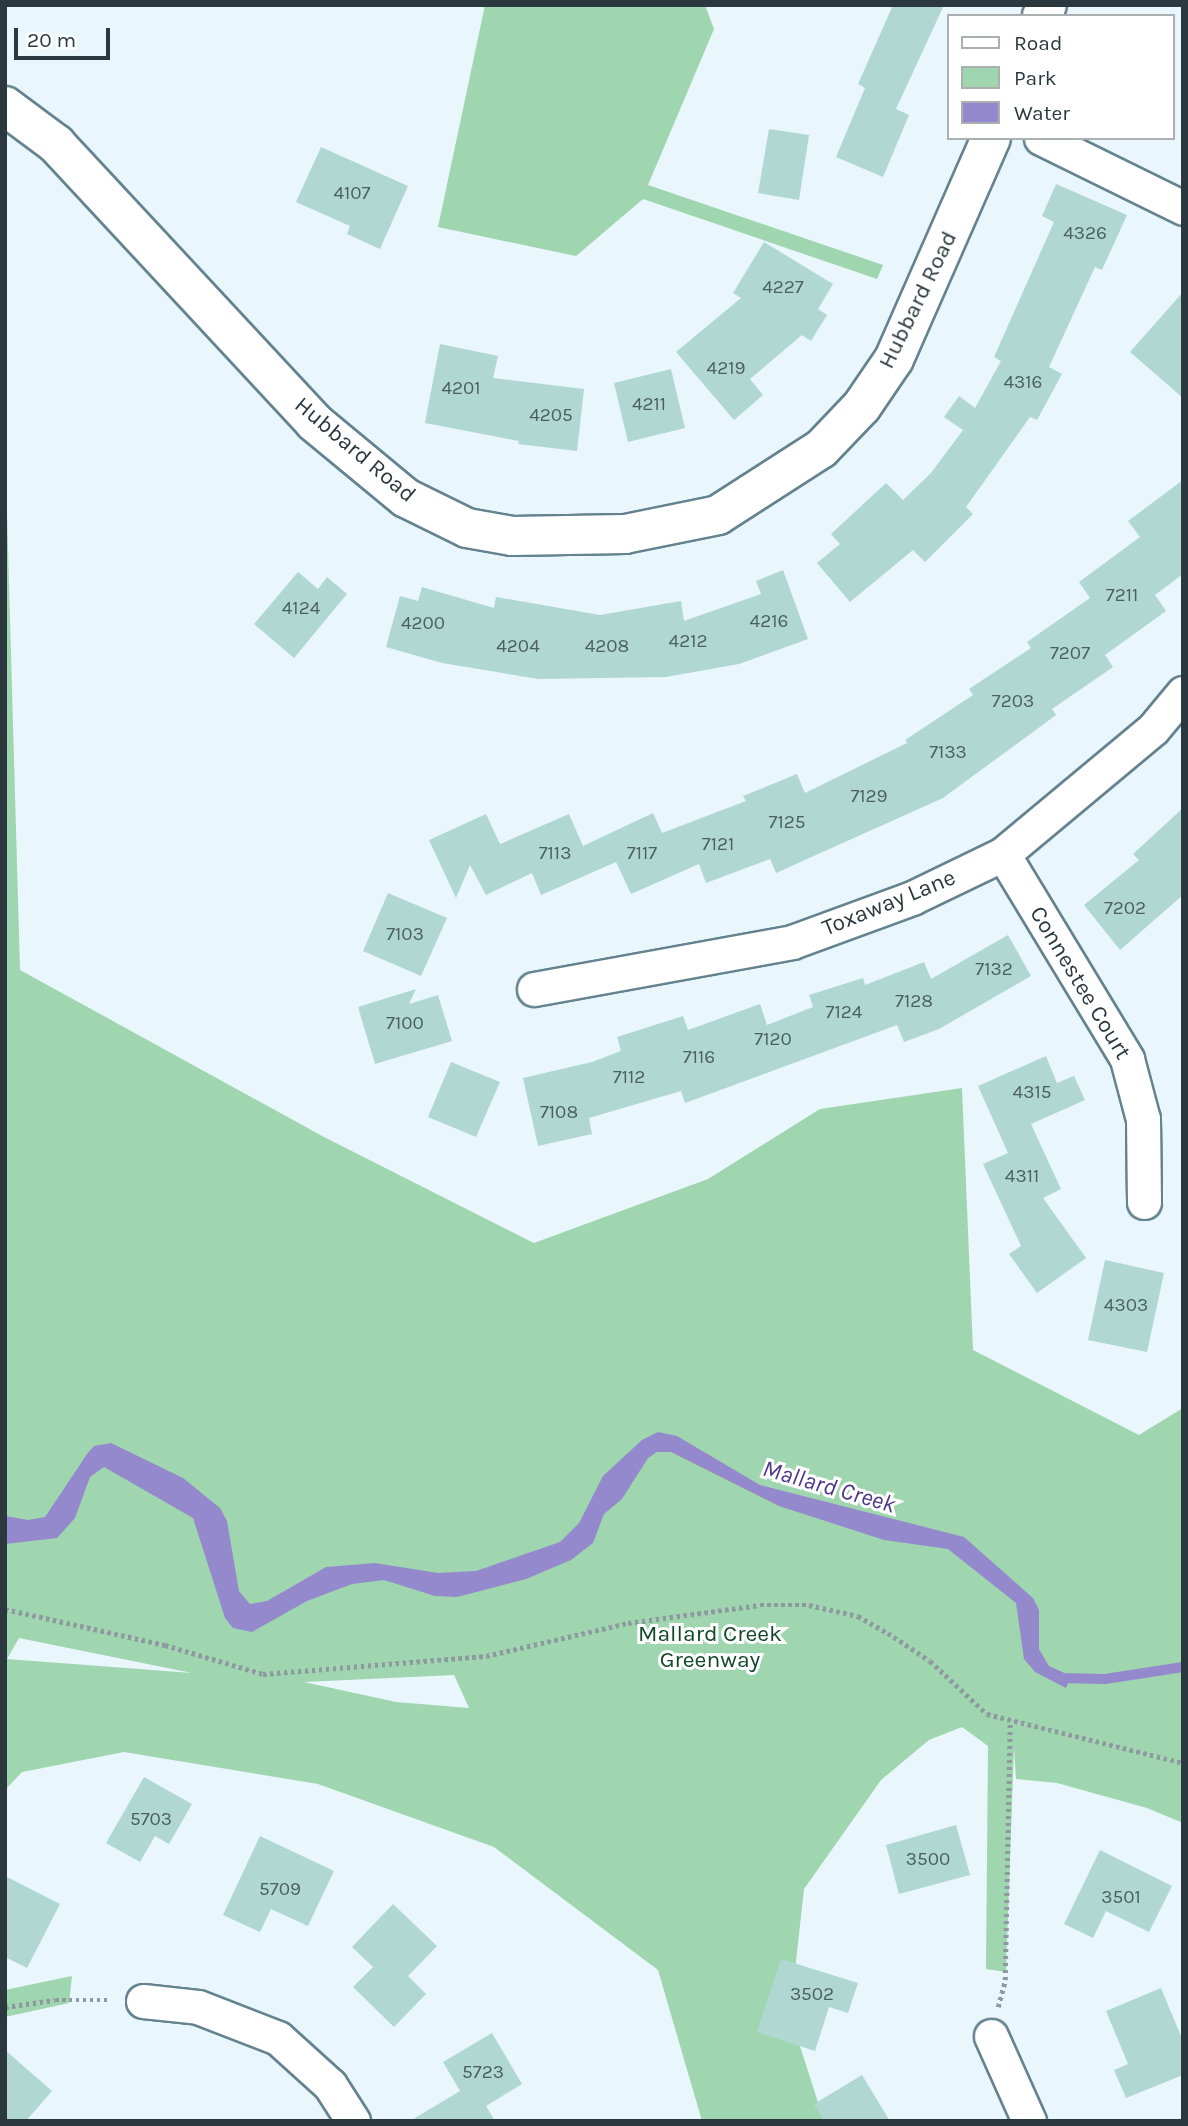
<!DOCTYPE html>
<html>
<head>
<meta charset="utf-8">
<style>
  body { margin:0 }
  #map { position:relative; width:1188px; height:2126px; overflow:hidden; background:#e9f6fc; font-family:Karla,sans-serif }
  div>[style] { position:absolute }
  .green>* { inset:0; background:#9fd5af }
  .water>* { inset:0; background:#9589ce }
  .stream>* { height:10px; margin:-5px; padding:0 5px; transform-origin:5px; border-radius:5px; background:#9589ce }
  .building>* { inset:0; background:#b1d7d3 }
  .path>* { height:4.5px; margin-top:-2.25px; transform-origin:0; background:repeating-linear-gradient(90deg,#8d9aa0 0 3.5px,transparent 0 7px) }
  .roads { filter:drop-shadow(2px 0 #64838f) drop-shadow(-2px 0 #64838f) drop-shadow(0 2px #64838f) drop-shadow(0 -2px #64838f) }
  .street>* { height:33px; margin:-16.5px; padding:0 16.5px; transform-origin:16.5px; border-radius:16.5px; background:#fff }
  .secondary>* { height:38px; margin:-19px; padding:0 19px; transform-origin:19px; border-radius:19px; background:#fff }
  span { translate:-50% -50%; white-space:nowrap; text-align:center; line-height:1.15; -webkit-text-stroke:6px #fff; paint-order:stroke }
  .number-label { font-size:19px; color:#4c6063 }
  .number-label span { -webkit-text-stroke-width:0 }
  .street-label { font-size:23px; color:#2b393e }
  .park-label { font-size:23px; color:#114828 }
  .water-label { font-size:24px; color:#4e388a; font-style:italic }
  .frame { position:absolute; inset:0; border:7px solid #2b393e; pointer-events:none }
  .legend { position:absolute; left:947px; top:14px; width:228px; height:126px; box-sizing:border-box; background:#fff; border:2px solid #aab0b2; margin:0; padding:9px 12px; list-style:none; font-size:21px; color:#2b393e }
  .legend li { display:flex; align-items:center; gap:14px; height:35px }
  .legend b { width:35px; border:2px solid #aab0b2 }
  .scale { position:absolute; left:14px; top:28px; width:96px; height:32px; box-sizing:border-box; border:4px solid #2b393e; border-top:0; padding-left:9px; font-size:21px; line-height:24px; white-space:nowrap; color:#2b393e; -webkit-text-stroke:5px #fff; paint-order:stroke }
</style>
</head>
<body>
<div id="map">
  <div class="green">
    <div style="clip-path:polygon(485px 5px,705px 5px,714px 29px,648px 185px,883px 265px,877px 279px,643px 199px,576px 256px,438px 227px)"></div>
    <div style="clip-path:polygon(evenodd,5px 443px,20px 970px,324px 1137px,534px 1243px,708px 1179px,820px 1109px,962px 1088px,973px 1350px,1139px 1435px,1183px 1408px,1183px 1823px,1147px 1808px,1057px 1783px,1016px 1779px,1014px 1748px,1006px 1972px,986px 1969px,988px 1746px,962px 1727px,929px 1740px,881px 1780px,804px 1889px,790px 2015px,824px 2121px,702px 2121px,658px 1970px,494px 1847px,318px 1784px,124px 1752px,22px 1772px,5px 1790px,5px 443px,19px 1638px,192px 1673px,7px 1659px,19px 1638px,5px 443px,454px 1675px,469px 1708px,396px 1702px,304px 1682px,454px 1675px)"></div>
    <div style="clip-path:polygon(72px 1976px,69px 2003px,5px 2017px,5px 1990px)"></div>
  </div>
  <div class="water">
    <div style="clip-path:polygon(658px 1432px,677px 1436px,760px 1485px,964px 1537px,1033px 1598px,1039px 1610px,1039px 1649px,1049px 1666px,1071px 1676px,1066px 1688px,1035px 1672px,1024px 1659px,1016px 1603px,948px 1549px,884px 1540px,779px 1506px,671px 1452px,657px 1452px,648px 1458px,622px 1499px,604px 1514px,593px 1543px,571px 1560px,526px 1579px,457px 1597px,435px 1596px,384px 1580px,352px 1584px,307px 1601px,252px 1632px,233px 1628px,225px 1618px,193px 1518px,104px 1467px,90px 1477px,75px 1518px,57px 1538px,5px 1544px,5px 1516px,28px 1520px,45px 1517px,87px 1454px,94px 1446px,111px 1443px,183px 1478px,220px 1508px,227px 1521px,239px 1591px,250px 1604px,267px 1601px,326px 1567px,375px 1563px,438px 1573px,476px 1571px,560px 1542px,579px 1523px,603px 1476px,642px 1440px)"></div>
  </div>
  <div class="stream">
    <div style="left:1059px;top:1678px;width:46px;rotate:1.2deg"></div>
    <div style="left:1105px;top:1679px;width:79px;rotate:-8.7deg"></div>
  </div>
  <div class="building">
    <div style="clip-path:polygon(893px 5px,944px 5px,896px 109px,909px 115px,883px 177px,836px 157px,865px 88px,858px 84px)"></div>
    <div style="clip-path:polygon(769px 129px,809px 135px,799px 200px,758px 193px)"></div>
    <div style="clip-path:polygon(321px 147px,408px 186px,380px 249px,347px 234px,350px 226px,296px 202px)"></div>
    <div style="clip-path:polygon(1056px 184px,1127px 215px,1102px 270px,1095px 267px,1049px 367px,1062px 374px,1037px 420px,1030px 417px,966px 507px,973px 514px,925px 562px,913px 550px,850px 602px,817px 563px,840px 544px,831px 534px,886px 483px,903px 500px,931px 473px,963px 430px,944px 417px,959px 396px,975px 408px,1001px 361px,994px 357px,1054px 222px,1042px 216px)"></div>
    <div style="clip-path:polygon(764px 242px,833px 284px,818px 309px,827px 315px,811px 341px,802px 335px,750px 379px,763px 395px,734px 420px,676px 352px,741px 298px,733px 293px)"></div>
    <div style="clip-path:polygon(1183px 292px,1183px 398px,1130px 352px)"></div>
    <div style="clip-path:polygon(440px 344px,498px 356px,493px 378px,584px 389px,577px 451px,518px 444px,519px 441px,425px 423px)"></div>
    <div style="clip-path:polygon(671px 369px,685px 428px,628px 442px,614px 383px)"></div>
    <div style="clip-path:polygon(1183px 480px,1183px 574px,1155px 595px,1166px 611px,1105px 655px,1113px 667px,1052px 709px,1056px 715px,943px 798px,776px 873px,770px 859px,706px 883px,699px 864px,631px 894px,616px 862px,541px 895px,532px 873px,486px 895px,470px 865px,456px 898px,429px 840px,486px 814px,500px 844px,569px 814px,583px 846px,653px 813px,662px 833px,746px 801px,743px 796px,797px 774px,805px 793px,907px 743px,905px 740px,973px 695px,969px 689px,1031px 648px,1027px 642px,1090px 598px,1079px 582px,1140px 537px,1128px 521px)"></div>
    <div style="clip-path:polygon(783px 570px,808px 639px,739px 664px,666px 677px,538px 679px,442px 663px,386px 647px,400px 596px,418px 601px,422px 587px,494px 608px,496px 597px,600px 615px,681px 601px,684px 621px,761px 594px,756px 581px)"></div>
    <div style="clip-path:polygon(298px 572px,318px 589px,327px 577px,347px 594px,294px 658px,254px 624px)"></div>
    <div style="clip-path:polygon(1183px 808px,1183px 895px,1120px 950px,1084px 905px,1139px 860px,1133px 854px)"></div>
    <div style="clip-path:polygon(388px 893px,447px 918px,421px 976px,363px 951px)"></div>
    <div style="clip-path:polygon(1008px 935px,1031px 976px,939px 1029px,904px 1042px,897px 1025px,685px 1103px,681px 1091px,589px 1118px,592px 1134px,538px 1146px,523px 1078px,592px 1062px,621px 1051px,617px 1037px,683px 1016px,688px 1030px,760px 1004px,767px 1025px,813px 1007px,809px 995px,863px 978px,865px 985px,924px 962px,931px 979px)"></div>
    <div style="clip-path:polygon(416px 989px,409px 1004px,438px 995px,452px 1041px,375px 1064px,358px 1007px)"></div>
    <div style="clip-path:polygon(1046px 1056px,1057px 1083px,1074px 1076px,1085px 1100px,1031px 1124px,1061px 1189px,1043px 1198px,1086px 1258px,1037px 1293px,1009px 1254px,1021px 1246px,983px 1164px,1008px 1153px,978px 1086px)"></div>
    <div style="clip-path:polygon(451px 1062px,500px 1082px,476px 1137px,428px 1117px)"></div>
    <div style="clip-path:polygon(1105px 1260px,1164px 1273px,1147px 1352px,1088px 1340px)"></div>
    <div style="clip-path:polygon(144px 1777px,192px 1804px,169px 1844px,155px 1836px,140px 1862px,106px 1843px)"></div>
    <div style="clip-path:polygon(956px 1825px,970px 1875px,899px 1894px,886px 1845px)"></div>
    <div style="clip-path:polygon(260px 1836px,334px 1871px,308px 1926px,271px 1909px,260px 1932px,223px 1915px)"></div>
    <div style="clip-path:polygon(1100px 1850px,1172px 1886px,1149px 1932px,1106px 1911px,1093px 1938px,1064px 1924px)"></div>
    <div style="clip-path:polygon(5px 1876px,60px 1904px,27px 1968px,5px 1957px)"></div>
    <div style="clip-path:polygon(393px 1904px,437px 1946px,408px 1976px,426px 1994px,394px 2027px,353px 1987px,373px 1967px,352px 1947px)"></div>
    <div style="clip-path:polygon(781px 1959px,858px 1983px,848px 2013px,829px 2007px,815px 2051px,757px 2032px)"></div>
    <div style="clip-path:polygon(1161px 1988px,1183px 2041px,1183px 2075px,1126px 2098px,1114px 2070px,1128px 2064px,1106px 2011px)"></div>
    <div style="clip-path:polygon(492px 2033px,522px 2084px,486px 2106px,495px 2121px,410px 2121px,460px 2091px,443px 2062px)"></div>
    <div style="clip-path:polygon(5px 2050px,52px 2091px,26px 2121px,5px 2121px)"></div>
    <div style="clip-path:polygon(862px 2075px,890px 2121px,824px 2121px,814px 2104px)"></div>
  </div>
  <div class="path">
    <div style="left:5px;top:1609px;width:164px;rotate:12.7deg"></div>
    <div style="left:165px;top:1645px;width:102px;rotate:16.5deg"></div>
    <div style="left:263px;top:1674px;width:224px;rotate:-4.6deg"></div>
    <div style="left:486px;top:1656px;width:146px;rotate:-13.1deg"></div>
    <div style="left:628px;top:1623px;width:133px;rotate:-7.8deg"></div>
    <div style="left:760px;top:1605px;width:49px"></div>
    <div style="left:809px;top:1605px;width:50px;rotate:12.7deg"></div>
    <div style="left:858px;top:1616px;width:34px;rotate:30deg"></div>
    <div style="left:888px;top:1633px;width:50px;rotate:33.7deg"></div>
    <div style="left:930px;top:1661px;width:78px;rotate:42.9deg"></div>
    <div style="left:987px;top:1714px;width:202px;rotate:14deg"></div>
    <div style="left:5px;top:2007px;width:50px;rotate:-8deg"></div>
    <div style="left:55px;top:2000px;width:56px"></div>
    <div style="left:998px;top:2007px;width:28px;rotate:-75deg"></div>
    <div style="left:1005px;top:1980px;width:259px;rotate:-88.9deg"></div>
  </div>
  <div class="roads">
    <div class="street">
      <div style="left:1041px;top:138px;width:158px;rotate:26.2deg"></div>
      <div style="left:1003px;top:854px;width:240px;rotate:58.8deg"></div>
      <div style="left:1127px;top:1059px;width:62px;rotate:75.1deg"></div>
      <div style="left:1143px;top:1119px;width:83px;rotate:89.3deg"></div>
      <div style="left:534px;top:989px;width:262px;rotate:-10.3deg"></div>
      <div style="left:792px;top:942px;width:128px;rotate:-20.1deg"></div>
      <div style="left:912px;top:898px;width:101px;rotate:-25.8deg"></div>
      <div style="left:1003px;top:854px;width:195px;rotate:-39.8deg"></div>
      <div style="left:1153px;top:729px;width:47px;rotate:-50.2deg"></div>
      <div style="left:143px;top:2001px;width:55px;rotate:6.2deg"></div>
      <div style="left:198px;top:2007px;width:86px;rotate:21.2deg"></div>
      <div style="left:278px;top:2038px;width:70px;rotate:42.1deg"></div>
      <div style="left:330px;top:2085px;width:43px;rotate:57.4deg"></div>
      <div style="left:991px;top:2036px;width:93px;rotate:65.9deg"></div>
    </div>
    <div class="secondary">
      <div style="left:1042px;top:16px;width:12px;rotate:-66deg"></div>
      <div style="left:5px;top:106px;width:64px;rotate:36.7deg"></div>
      <div style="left:56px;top:144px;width:379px;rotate:47.1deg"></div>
      <div style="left:314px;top:422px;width:119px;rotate:39.6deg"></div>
      <div style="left:406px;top:498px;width:68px;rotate:26.2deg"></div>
      <div style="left:467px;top:528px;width:46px;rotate:10.1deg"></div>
      <div style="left:512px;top:536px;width:113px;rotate:-1deg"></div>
      <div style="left:625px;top:534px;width:95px;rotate:-11.5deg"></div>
      <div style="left:718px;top:515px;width:122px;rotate:-32.7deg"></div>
      <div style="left:821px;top:449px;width:59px;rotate:-46.4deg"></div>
      <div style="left:862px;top:406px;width:57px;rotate:-55.8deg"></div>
      <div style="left:894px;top:359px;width:241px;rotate:-66.3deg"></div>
    </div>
  </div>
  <div class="number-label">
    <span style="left:352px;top:194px">4107</span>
    <span style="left:1085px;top:234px">4326</span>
    <span style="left:783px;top:288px">4227</span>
    <span style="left:726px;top:369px">4219</span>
    <span style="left:1023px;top:383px">4316</span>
    <span style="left:461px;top:389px">4201</span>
    <span style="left:649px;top:405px">4211</span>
    <span style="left:551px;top:416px">4205</span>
    <span style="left:1122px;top:596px">7211</span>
    <span style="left:301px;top:609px">4124</span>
    <span style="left:769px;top:622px">4216</span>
    <span style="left:423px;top:624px">4200</span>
    <span style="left:688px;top:642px">4212</span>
    <span style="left:518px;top:647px">4204</span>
    <span style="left:607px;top:647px">4208</span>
    <span style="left:1070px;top:654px">7207</span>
    <span style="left:1013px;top:702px">7203</span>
    <span style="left:948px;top:753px">7133</span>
    <span style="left:869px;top:797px">7129</span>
    <span style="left:787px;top:823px">7125</span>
    <span style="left:718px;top:845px">7121</span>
    <span style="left:555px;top:854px">7113</span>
    <span style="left:642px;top:854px">7117</span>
    <span style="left:1125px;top:909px">7202</span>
    <span style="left:405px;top:935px">7103</span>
    <span style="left:994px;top:970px">7132</span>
    <span style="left:914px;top:1002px">7128</span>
    <span style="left:844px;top:1013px">7124</span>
    <span style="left:405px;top:1024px">7100</span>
    <span style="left:773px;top:1040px">7120</span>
    <span style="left:699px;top:1058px">7116</span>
    <span style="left:629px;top:1078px">7112</span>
    <span style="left:1032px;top:1093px">4315</span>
    <span style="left:559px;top:1113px">7108</span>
    <span style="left:1022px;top:1177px">4311</span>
    <span style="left:1126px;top:1306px">4303</span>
    <span style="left:151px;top:1820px">5703</span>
    <span style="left:928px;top:1860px">3500</span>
    <span style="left:280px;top:1890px">5709</span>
    <span style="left:1121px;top:1898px">3501</span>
    <span style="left:812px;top:1995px">3502</span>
    <span style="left:483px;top:2073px">5723</span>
  </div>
  <div class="street-label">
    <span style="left:918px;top:300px;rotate:-64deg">Hubbard Road</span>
    <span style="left:355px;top:450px;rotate:40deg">Hubbard Road</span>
    <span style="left:889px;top:903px;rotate:-22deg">Toxaway Lane</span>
    <span style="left:1080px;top:983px;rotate:59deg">Connestee Court</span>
  </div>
  <div class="park-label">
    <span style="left:710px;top:1647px">Mallard Creek<br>Greenway</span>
  </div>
  <div class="water-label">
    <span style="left:829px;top:1487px;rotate:16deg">Mallard Creek</span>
  </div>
  <div class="frame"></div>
  <ul class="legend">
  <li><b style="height:9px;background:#fff"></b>Road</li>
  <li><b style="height:19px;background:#9fd5af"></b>Park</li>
  <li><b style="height:19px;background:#9589ce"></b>Water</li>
  </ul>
  <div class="scale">20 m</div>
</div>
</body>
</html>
